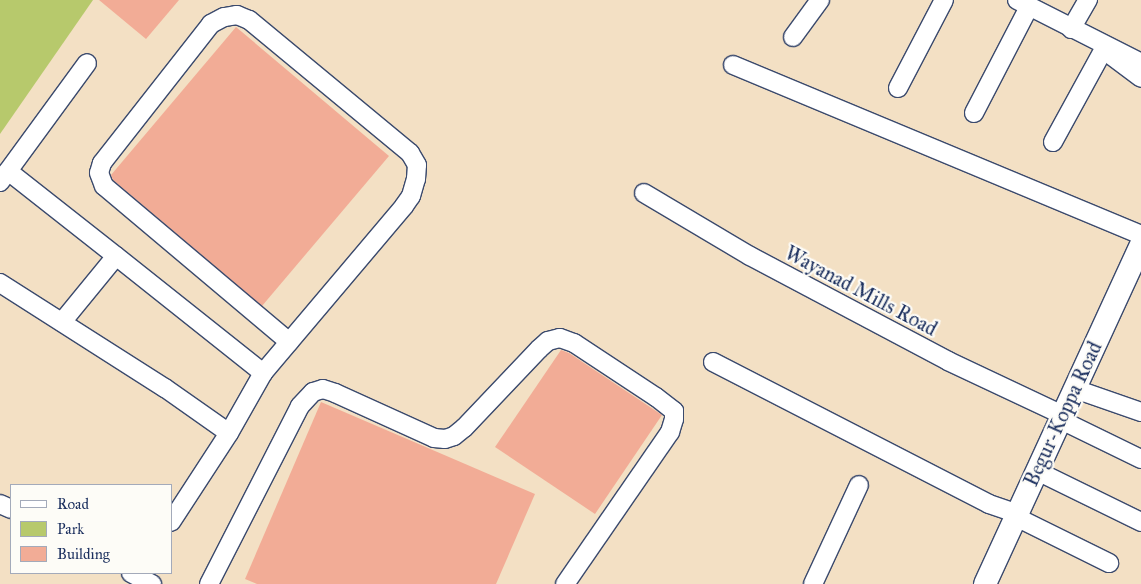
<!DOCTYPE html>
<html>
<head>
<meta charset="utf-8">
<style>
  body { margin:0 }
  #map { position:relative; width:1141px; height:584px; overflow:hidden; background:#f3e0c4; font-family:"IM FELL Great Primer",serif }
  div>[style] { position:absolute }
  .green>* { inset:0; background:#b7c96c }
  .building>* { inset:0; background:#f2ac96 }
  .roads { filter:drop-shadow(1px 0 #3b4a6d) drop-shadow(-1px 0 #3b4a6d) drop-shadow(0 1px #3b4a6d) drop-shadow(0 -1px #3b4a6d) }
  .minor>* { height:18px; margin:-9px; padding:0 9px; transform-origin:9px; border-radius:9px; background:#fff }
  .major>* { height:22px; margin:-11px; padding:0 11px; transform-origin:11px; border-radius:11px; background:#fff }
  span { translate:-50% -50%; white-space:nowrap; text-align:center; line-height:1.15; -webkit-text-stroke:4.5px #fdfcf7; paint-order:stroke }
  .street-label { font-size:20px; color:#1b2f5e }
  .legend { position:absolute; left:10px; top:484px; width:162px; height:90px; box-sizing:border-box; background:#fdfcf7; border:1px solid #a3aaba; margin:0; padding:6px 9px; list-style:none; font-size:15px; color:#1b2f5e }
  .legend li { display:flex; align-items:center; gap:10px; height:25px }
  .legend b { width:25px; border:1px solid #a3aaba }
</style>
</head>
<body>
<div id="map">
  <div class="green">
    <div style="clip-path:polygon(0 0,93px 0,0 134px)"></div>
  </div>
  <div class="building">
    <div style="clip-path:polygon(99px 0,179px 0,146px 39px)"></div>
    <div style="clip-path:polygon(236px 27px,389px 156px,262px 306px,113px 180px,111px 175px)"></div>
    <div style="clip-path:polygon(561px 350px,569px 353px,662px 415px,595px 514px,495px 447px)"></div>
    <div style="clip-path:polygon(321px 402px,535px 494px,496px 584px,257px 584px,245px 579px)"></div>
  </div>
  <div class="roads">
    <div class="minor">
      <div style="left:1017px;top:0;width:139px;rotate:26.9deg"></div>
      <div style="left:1071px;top:29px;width:34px;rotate:-60deg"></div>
      <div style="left:793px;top:37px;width:46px;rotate:-53.9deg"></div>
      <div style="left:1112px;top:56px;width:36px;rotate:37deg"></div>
      <div style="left:733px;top:65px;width:442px;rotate:22.6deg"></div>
      <div style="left:898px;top:88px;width:99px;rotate:-62.4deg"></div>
      <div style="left:974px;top:113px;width:119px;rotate:-62.6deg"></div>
      <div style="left:1053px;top:142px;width:106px;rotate:-61.3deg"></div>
      <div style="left:8px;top:171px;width:137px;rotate:38.2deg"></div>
      <div style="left:0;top:182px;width:147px;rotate:-53.8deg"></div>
      <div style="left:644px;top:193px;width:123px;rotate:30.7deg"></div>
      <div style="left:750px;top:256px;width:224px;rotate:27.9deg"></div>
      <div style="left:948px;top:361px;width:127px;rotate:25.2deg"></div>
      <div style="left:0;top:283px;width:196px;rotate:32.5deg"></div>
      <div style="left:165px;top:388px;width:78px;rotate:35.1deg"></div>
      <div style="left:229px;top:433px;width:106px;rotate:123.1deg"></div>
      <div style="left:62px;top:322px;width:85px;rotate:-50.7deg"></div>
      <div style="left:116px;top:256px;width:188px;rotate:38.5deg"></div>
      <div style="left:263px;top:373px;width:69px;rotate:119.5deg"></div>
      <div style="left:713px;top:362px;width:310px;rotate:27.2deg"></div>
      <div style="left:989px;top:504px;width:31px;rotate:19deg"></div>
      <div style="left:263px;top:373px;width:219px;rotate:-49.8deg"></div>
      <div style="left:404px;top:206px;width:12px;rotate:-55deg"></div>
      <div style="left:411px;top:196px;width:18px;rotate:-74deg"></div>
      <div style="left:416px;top:179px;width:14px;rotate:-86deg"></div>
      <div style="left:417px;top:165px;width:14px;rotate:-120deg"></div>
      <div style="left:410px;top:153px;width:209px;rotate:-140.4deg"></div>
      <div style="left:249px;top:20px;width:13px;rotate:-157deg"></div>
      <div style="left:237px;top:15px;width:13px;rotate:171deg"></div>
      <div style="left:224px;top:17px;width:15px;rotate:152deg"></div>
      <div style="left:211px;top:24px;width:177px;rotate:128.1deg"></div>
      <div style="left:102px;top:163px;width:10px;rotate:107deg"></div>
      <div style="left:99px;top:173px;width:14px;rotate:69deg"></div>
      <div style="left:104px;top:186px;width:242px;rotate:40.1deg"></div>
      <div style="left:1075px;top:389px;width:70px;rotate:19.2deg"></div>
      <div style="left:1061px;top:420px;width:89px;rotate:26deg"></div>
      <div style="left:1037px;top:471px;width:116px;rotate:26.1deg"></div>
      <div style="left:0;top:504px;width:12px;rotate:24deg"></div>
      <div style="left:1016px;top:517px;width:104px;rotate:26.3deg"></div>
      <div style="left:131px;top:573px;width:24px;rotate:28deg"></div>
      <div style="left:209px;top:584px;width:200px;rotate:-62.9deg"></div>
      <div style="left:300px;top:406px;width:19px;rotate:-47deg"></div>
      <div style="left:313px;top:392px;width:10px;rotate:-17deg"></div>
      <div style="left:323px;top:389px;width:13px;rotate:18deg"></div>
      <div style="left:335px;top:393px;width:109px;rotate:24.4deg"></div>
      <div style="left:434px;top:438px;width:11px;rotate:5deg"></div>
      <div style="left:445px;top:439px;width:9px;rotate:-18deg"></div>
      <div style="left:454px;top:436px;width:13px;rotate:-39deg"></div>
      <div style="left:464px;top:428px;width:109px;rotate:-46.5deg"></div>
      <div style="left:539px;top:349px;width:12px;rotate:-42deg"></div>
      <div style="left:548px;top:341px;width:12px;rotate:-14deg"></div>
      <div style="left:560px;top:338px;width:15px;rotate:20deg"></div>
      <div style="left:574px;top:343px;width:98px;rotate:33.4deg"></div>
      <div style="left:656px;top:397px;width:23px;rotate:38deg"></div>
      <div style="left:674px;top:411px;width:8px;rotate:90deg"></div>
      <div style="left:674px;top:419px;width:14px;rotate:107deg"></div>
      <div style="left:670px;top:432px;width:185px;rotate:124.6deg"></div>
      <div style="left:813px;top:584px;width:109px;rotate:-65.1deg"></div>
    </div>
    <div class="major">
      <div style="left:985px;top:584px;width:373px;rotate:-65.3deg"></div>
    </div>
  </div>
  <div class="street-label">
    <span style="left:861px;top:291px;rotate:28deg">Wayanad Mills Road</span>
    <span style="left:1063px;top:414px;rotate:-65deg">Begur-Koppa Road</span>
  </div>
  <ul class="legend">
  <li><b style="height:6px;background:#fff"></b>Road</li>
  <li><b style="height:14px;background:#b7c96c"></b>Park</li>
  <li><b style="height:14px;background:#f2ac96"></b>Building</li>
  </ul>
</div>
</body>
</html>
